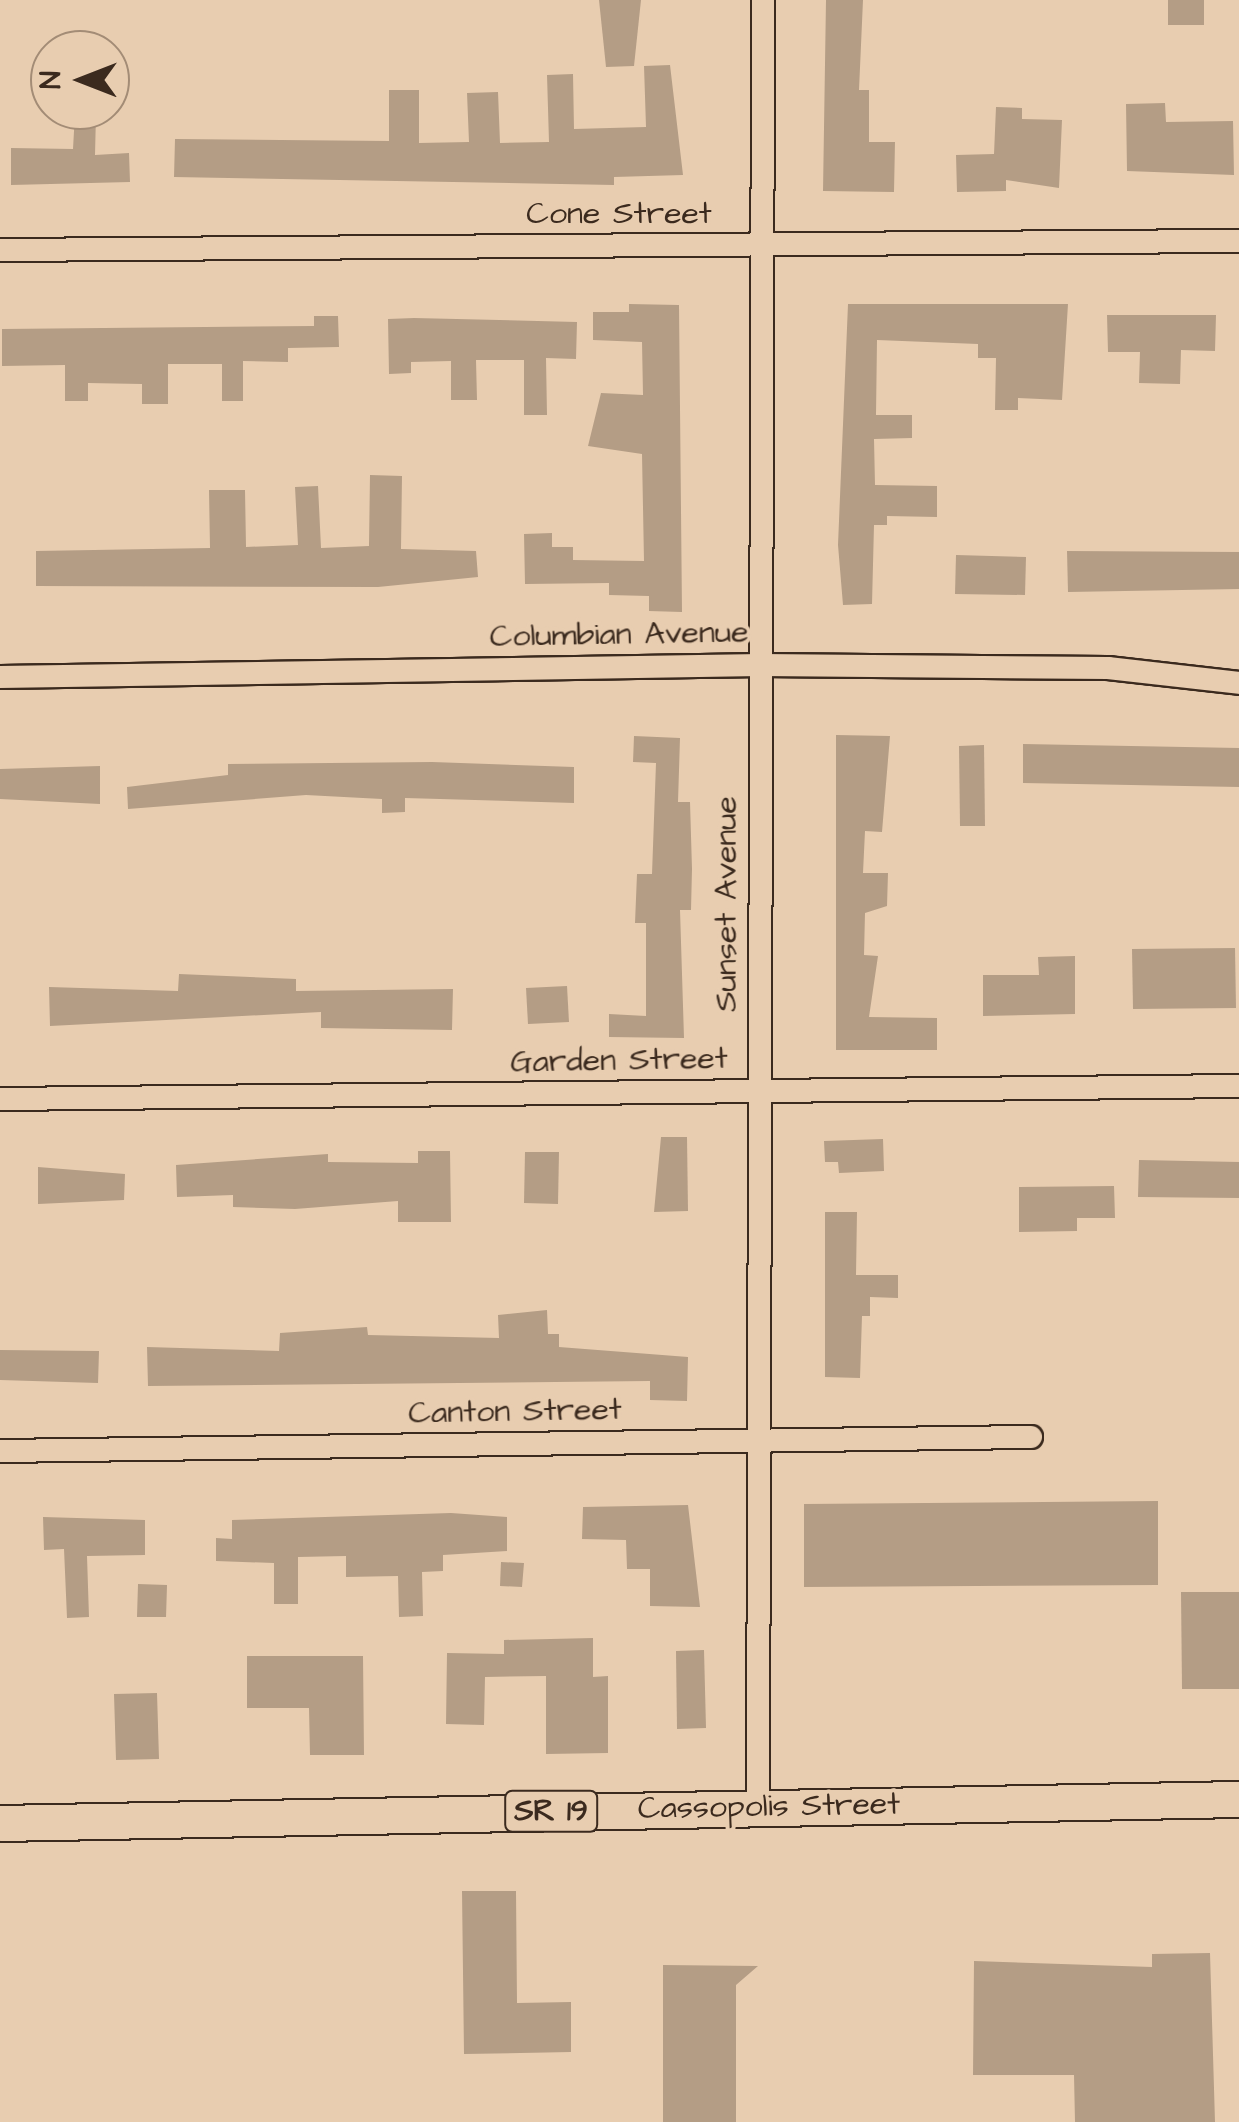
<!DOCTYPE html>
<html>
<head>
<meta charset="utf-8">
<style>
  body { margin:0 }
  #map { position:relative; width:1239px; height:2122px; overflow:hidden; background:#e8cdb0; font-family:"Architects Daughter",sans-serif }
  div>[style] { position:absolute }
  .building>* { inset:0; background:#b49d85 }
  .roads { filter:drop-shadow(2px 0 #3b2a1e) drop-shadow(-2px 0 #3b2a1e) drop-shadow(0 2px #3b2a1e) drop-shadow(0 -2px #3b2a1e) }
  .street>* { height:22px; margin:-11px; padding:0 11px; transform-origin:11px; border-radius:11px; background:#e8cdb0 }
  .primary>* { height:35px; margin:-17.5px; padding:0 17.5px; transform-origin:17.5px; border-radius:17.5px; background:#e8cdb0 }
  span { translate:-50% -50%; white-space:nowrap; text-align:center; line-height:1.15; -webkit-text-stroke:8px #e8cdb0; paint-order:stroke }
  .shield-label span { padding:2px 8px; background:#e8cdb0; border:2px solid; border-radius:8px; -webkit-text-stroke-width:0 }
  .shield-label { font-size:30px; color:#3b2a1e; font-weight:700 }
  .street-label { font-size:32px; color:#3b2a1e }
  .north { position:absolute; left:30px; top:30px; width:100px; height:100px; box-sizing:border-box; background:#e8cdb0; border:2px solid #a38c76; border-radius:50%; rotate:270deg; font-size:28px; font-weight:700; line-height:40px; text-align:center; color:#3b2a1e }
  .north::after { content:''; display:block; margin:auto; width:35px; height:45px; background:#3b2a1e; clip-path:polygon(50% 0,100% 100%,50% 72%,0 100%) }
</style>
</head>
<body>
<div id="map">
  <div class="building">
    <div style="clip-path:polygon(599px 0,641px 0,634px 66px,606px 67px)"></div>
    <div style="clip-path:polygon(826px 0,863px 0,859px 90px,869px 90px,869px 142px,895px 142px,894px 192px,823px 191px)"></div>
    <div style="clip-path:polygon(1168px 0,1204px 0,1204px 25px,1168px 25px)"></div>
    <div style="clip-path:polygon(670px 65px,683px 175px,614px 177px,614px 185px,174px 177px,175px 139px,389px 141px,389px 90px,419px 90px,419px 143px,469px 142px,467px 93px,498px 92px,500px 143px,549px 142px,547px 75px,573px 74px,574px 129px,646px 127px,644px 66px)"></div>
    <div style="clip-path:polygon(1165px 103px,1166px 122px,1233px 121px,1234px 175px,1127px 171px,1126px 104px)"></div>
    <div style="clip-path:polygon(996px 107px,1022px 108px,1022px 119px,1062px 120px,1059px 188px,1006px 180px,1006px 191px,957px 192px,956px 155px,994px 154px)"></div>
    <div style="clip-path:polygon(75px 113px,96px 114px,95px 155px,129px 153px,130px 182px,11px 185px,11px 148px,73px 149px)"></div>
    <div style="clip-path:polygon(629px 304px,679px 305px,682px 612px,649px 611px,649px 596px,609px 595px,609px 583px,525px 584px,524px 534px,552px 533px,552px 547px,573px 547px,573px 560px,644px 561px,642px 454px,588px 446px,601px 393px,643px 395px,642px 342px,593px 340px,593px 312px,629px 312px)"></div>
    <div style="clip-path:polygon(848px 304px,1068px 304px,1062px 400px,1018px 398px,1018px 410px,995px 410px,996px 358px,978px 358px,978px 344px,877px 340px,876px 415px,912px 415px,912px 438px,874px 439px,875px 485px,937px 486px,937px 517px,887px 516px,887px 525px,874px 525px,872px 604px,843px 605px,838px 545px)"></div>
    <div style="clip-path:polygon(1107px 315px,1216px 315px,1215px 351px,1181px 350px,1180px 384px,1139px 383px,1140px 352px,1108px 352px)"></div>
    <div style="clip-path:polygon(314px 316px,338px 316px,339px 347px,288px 348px,288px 362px,243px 361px,243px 401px,222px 401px,222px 364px,168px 364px,168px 404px,142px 404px,142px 384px,88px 383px,88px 401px,65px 401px,65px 365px,2px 366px,2px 329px,314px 326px)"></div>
    <div style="clip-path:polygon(414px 318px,577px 322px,576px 359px,546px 358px,547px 415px,524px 415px,524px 360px,476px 360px,477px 400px,451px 400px,451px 361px,411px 362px,411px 373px,389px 374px,388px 319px)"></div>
    <div style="clip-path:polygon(370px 475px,402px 476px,401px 549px,476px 551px,478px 577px,378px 587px,36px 586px,36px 551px,210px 548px,209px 490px,245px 490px,246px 547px,298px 545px,295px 487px,318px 486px,321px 548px,369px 546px)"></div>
    <div style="clip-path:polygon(1067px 551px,1239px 552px,1239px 589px,1068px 592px)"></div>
    <div style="clip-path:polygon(956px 555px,1026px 557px,1025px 595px,955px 594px)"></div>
    <div style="clip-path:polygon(836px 735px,890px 736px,882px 832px,865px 831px,863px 873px,888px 873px,887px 906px,865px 913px,864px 955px,878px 956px,869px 1017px,937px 1018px,937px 1050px,836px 1050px)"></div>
    <div style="clip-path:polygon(634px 736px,680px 738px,678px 802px,690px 802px,692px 869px,691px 910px,680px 910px,684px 1038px,609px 1037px,609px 1014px,646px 1016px,646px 923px,635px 923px,637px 874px,652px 874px,656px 763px,633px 762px)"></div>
    <div style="clip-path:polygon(1023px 744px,1239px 748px,1239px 787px,1023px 783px)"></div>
    <div style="clip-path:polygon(984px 745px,985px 826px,960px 826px,959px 746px)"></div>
    <div style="clip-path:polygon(432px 762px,574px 767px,574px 803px,405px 798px,405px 812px,382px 813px,382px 799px,306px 795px,128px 809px,127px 787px,228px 775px,228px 764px)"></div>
    <div style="clip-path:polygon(100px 766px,100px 804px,0 799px,0 769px)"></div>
    <div style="clip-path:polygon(1235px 948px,1236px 1008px,1133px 1009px,1132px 949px)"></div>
    <div style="clip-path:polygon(1075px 956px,1075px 1014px,983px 1016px,983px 975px,1039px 975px,1038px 957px)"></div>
    <div style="clip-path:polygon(179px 974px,296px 979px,296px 991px,453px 989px,452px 1030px,321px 1028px,321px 1012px,50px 1026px,49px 987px,178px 991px)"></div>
    <div style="clip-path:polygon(567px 986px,569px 1022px,528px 1024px,526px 988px)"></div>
    <div style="clip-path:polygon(661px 1137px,687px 1137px,688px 1211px,654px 1212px)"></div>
    <div style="clip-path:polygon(883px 1139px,884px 1171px,839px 1173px,838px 1162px,825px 1162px,824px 1141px)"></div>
    <div style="clip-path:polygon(418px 1151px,450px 1151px,451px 1222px,398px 1222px,398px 1201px,295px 1209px,233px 1207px,233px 1195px,177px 1197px,176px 1165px,328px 1154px,328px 1162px,418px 1163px)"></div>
    <div style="clip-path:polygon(525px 1152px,559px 1152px,558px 1204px,524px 1203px)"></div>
    <div style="clip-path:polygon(1139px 1160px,1239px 1162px,1239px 1198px,1138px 1197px)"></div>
    <div style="clip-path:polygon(38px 1167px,125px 1174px,124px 1200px,38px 1204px)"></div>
    <div style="clip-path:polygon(1114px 1186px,1115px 1218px,1077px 1218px,1077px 1231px,1019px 1232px,1019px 1187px)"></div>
    <div style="clip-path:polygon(825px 1212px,857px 1212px,856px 1275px,898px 1275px,898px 1298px,870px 1297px,870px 1316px,862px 1316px,860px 1378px,825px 1377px)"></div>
    <div style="clip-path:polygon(547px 1310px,548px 1334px,559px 1334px,559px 1347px,688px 1357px,687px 1401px,650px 1400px,650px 1381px,148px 1386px,147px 1347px,279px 1351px,280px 1333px,367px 1327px,368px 1335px,499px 1338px,498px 1315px)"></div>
    <div style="clip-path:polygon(0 1350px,99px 1351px,98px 1383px,0 1380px)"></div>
    <div style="clip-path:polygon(1158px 1501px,1158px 1585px,804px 1587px,804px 1504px)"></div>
    <div style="clip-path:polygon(688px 1505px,700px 1607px,650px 1606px,650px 1569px,627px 1569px,626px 1540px,582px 1539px,583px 1507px)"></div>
    <div style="clip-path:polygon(451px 1513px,507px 1517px,507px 1551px,443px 1555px,443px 1571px,422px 1572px,423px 1616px,399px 1617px,398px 1576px,346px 1577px,346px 1556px,298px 1557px,298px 1604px,274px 1604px,274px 1563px,216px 1561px,216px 1538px,232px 1539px,232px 1520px)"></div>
    <div style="clip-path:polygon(43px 1517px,145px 1520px,145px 1555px,87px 1556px,89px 1617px,67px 1618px,64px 1549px,44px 1550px)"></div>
    <div style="clip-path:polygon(501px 1562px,524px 1563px,522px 1587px,500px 1586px)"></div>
    <div style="clip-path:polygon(138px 1584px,167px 1585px,166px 1617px,137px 1617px)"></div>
    <div style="clip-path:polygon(1181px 1592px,1239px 1592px,1239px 1689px,1182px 1689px)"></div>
    <div style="clip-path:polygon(593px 1638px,593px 1677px,608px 1676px,608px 1753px,546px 1754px,546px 1676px,485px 1677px,484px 1725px,446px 1724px,447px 1653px,504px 1654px,504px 1640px)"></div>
    <div style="clip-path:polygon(704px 1650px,706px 1728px,677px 1729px,676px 1651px)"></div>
    <div style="clip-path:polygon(247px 1656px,363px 1656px,364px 1755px,310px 1755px,309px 1708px,247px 1708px)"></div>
    <div style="clip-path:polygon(157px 1693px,159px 1759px,116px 1760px,114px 1694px)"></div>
    <div style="clip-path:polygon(462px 1891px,516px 1891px,517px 2003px,571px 2002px,571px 2052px,464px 2054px)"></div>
    <div style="clip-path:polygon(1210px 1953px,1215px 2122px,1075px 2122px,1074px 2075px,973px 2075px,974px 1961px,1152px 1967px,1152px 1954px)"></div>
    <div style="clip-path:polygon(663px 1965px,758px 1966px,736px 1985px,736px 2122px,663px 2122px)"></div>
  </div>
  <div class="roads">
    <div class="street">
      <div style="left:0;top:250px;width:1239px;rotate:-0.42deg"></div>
      <div style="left:0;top:677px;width:761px;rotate:-0.9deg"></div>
      <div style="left:761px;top:665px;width:347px;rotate:0.5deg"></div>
      <div style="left:1108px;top:668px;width:132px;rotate:6.5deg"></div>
      <div style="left:0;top:1099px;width:1239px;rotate:-0.6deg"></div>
      <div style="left:0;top:1451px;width:1031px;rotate:-0.78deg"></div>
      <div style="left:758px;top:1808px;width:1808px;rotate:-89.84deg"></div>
    </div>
    <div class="primary">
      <div style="left:0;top:1823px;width:1239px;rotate:-1.11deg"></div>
    </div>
  </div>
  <div class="shield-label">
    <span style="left:551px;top:1811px">SR 19</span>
  </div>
  <div class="street-label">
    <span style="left:619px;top:214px">Cone Street</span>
    <span style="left:619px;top:635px;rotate:-1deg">Columbian Avenue</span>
    <span style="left:727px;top:904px;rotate:-90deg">Sunset Avenue</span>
    <span style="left:619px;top:1061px;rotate:-1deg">Garden Street</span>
    <span style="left:515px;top:1412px;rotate:-1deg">Canton Street</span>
    <span style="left:769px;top:1807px;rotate:-1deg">Cassopolis Street</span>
  </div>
  <div class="north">N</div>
</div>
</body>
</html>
